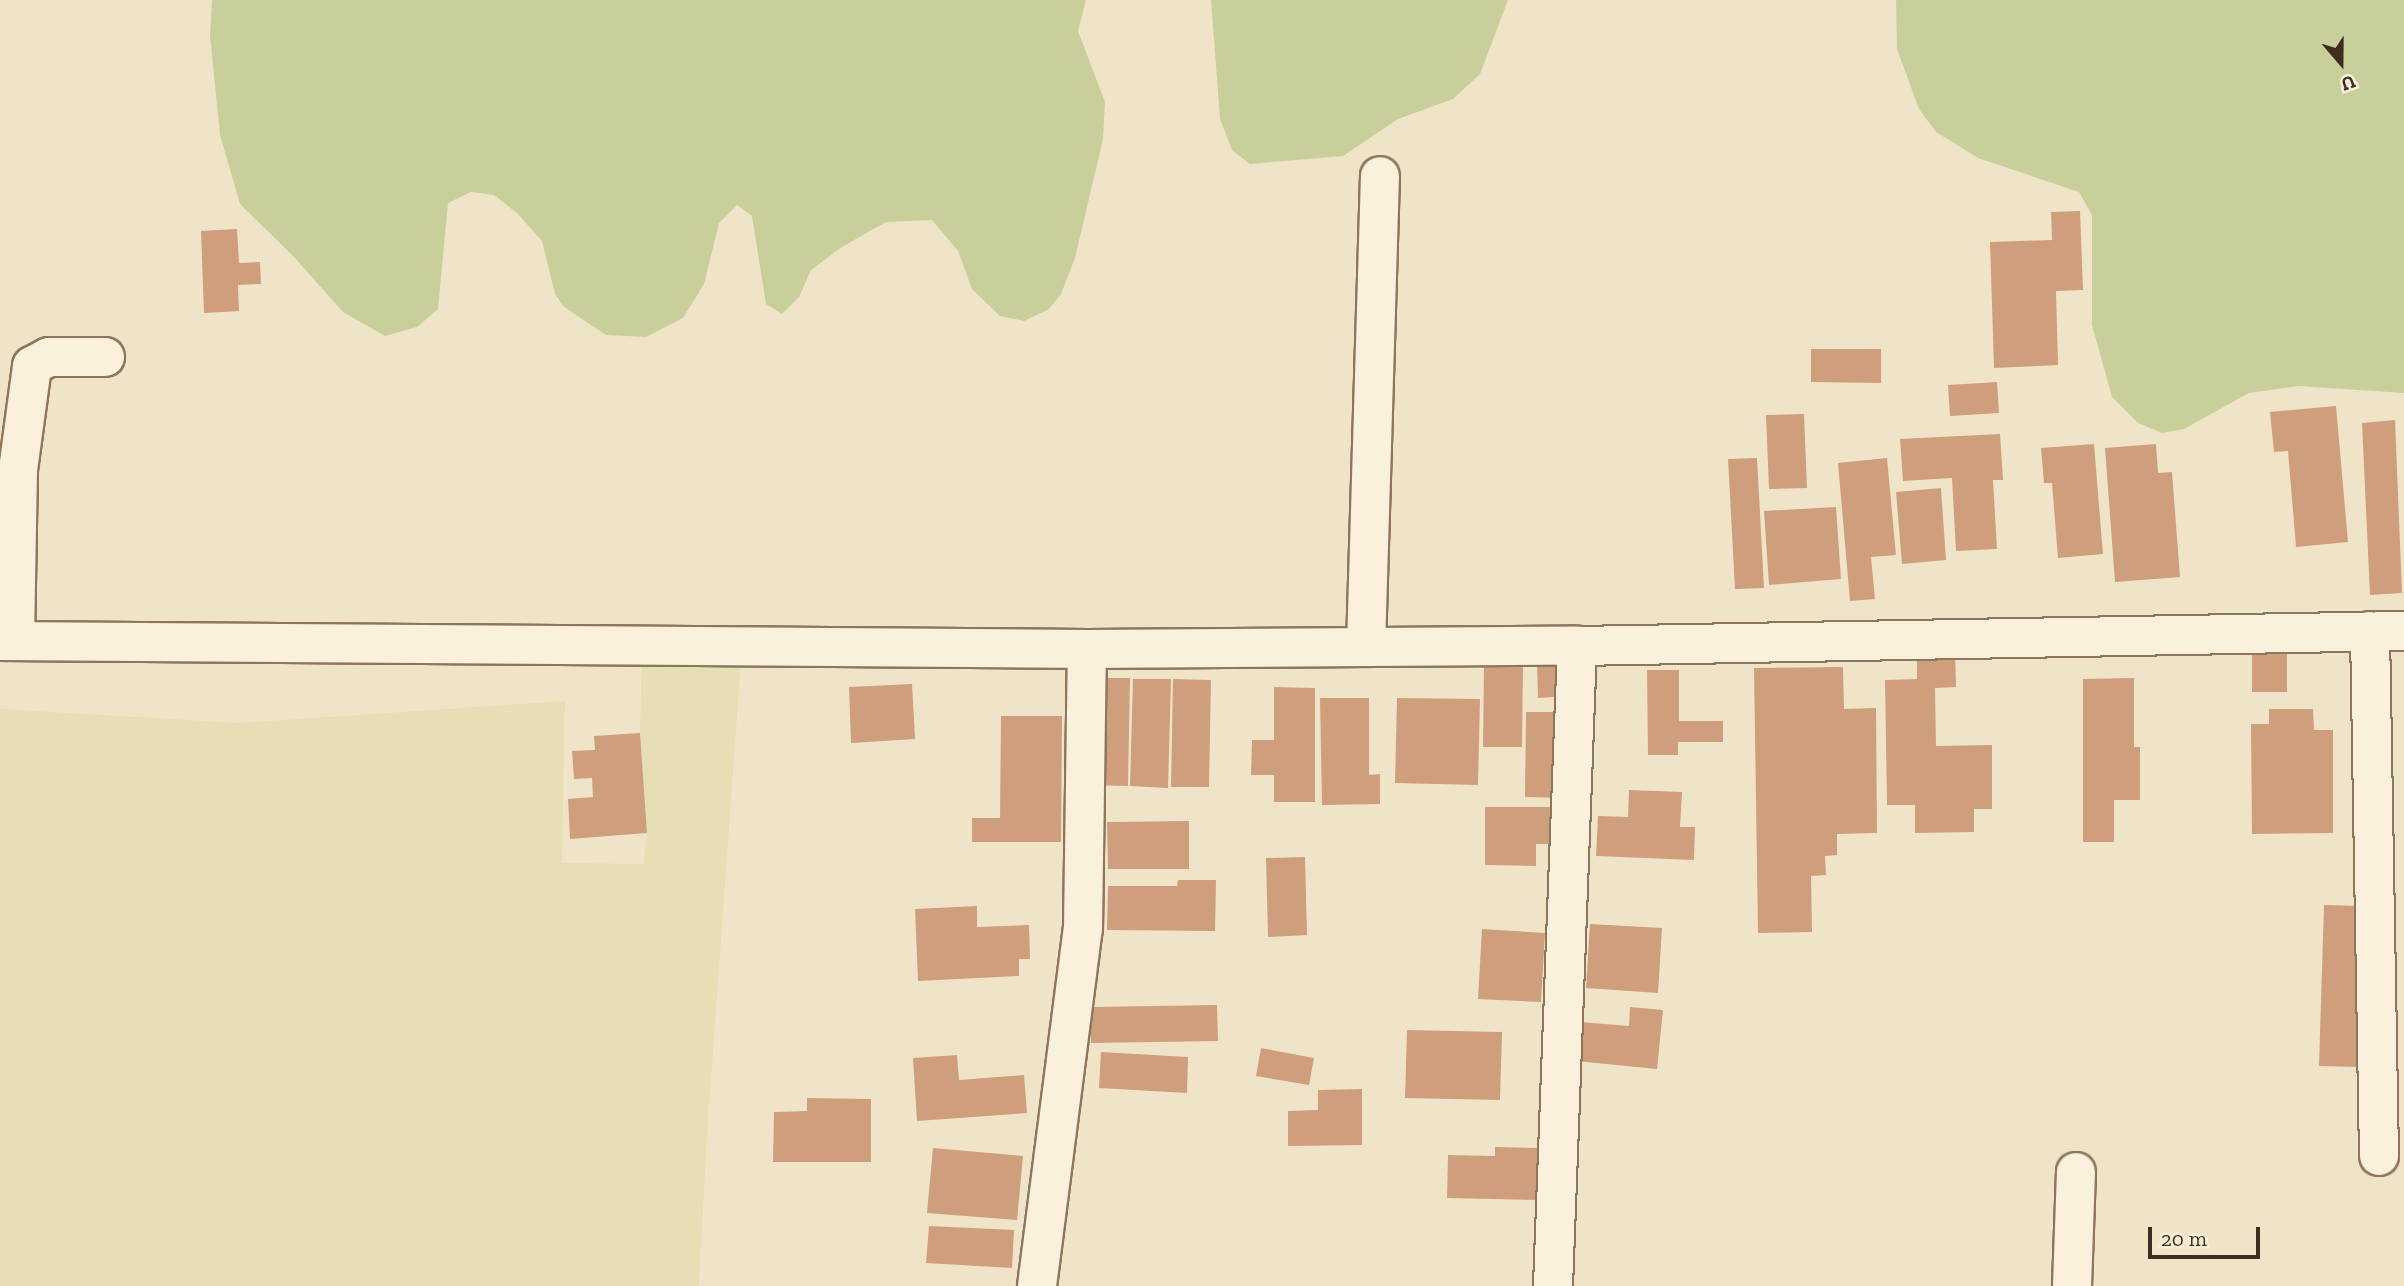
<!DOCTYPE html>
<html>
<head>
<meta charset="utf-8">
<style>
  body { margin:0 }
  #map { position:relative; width:2404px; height:1286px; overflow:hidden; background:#f0e4c8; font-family:"Zilla Slab",serif }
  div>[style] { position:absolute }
  .farmland>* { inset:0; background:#e6deb5 }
  .green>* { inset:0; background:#c9cf9b }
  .building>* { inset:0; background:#cf9f7d }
  .roads { filter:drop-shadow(2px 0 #8d765c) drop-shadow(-2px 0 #8d765c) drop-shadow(0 2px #8d765c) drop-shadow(0 -2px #8d765c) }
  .street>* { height:38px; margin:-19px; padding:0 19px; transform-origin:19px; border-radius:19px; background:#faf1dc }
  .secondary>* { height:38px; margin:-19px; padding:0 19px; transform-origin:19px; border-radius:19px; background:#faf1dc }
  span { translate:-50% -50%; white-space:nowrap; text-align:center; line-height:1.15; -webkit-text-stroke:7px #f7eed8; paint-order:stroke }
  .north { position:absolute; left:2306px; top:28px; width:70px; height:70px; -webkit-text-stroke:5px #f7eed8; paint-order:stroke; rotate:160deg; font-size:19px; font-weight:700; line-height:28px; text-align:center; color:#3d2e20 }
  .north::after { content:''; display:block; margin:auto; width:24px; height:32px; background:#3d2e20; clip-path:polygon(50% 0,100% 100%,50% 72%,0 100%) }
  .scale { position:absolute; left:2148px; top:1227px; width:112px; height:32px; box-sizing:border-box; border:4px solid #3d2e20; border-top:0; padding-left:9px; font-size:21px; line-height:24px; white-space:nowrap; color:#3d2e20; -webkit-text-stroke:5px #f7eed8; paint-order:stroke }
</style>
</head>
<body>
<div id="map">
  <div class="farmland">
    <div style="clip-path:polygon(642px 646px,742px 647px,707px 1134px,699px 1286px,0 1286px,0 709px,238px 723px,565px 701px,562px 863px,643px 864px,647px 833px,640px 733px)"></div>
  </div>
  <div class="green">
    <div style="clip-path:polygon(212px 0,1086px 0,1078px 31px,1105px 102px,1103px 139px,1075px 258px,1061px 294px,1049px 309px,1024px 321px,1000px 316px,972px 289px,958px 251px,932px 220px,886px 222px,842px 247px,811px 270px,799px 297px,782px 314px,766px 304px,752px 216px,737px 205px,719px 223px,704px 284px,683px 318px,646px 337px,606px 335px,564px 307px,555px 294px,542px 241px,517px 213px,494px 195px,471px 192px,448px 203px,438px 309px,417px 327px,385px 336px,343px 312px,294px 257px,240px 204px,220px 135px,210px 36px)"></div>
    <div style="clip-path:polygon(1211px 0,1508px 0,1480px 74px,1453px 99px,1398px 119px,1343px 156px,1250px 164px,1232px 150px,1220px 119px)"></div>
    <div style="clip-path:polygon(1896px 0,2404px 0,2404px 393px,2299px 386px,2249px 393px,2184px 429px,2162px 433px,2138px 423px,2112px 397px,2092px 325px,2092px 215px,2079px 192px,1978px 158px,1936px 132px,1919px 109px,1897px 49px)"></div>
  </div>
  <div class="building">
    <div style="clip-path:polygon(2080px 211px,2083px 290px,2056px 291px,2058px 365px,1994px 368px,1990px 242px,2052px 240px,2051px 212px)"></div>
    <div style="clip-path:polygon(237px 229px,239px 263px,260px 262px,261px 284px,238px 285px,239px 311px,204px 313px,201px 231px)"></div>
    <div style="clip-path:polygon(1811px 349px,1881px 349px,1881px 383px,1811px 382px)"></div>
    <div style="clip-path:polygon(1997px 382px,1999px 413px,1950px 416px,1948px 385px)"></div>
    <div style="clip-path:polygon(2336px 406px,2348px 542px,2296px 547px,2288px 451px,2274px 452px,2270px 412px)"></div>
    <div style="clip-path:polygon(1804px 414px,1807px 488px,1769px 489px,1766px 415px)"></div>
    <div style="clip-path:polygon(2395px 420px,2402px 593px,2370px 595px,2362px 423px)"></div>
    <div style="clip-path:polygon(2000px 434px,2003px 480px,1993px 480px,1997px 549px,1956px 551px,1952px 478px,1903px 481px,1900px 439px)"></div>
    <div style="clip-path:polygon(2094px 444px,2103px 554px,2058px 558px,2052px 483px,2044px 483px,2041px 448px)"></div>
    <div style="clip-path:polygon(2156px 444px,2158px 473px,2172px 472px,2180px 577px,2115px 582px,2105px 448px)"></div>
    <div style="clip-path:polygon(1757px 458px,1764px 588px,1735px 589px,1728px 459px)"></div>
    <div style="clip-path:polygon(1887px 458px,1896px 555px,1871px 557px,1875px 599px,1850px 601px,1838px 463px)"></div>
    <div style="clip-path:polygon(1941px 488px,1946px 560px,1902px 564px,1896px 492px)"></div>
    <div style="clip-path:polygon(1836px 507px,1841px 579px,1769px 585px,1764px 511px)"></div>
    <div style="clip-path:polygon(2252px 650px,2287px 650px,2287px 692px,2252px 692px)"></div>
    <div style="clip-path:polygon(1955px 652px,1956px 687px,1935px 688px,1936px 746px,1992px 745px,1992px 809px,1974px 809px,1974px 832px,1915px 833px,1915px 805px,1887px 805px,1885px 680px,1917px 679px,1917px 653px)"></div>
    <div style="clip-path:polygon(1565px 659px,1566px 696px,1538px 698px,1537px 660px)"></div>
    <div style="clip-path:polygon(1484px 662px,1523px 662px,1522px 747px,1483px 747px)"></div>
    <div style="clip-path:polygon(1843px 667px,1844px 709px,1876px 708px,1877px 833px,1837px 834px,1837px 855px,1825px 856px,1826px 875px,1811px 876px,1812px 932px,1758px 933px,1754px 668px)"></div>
    <div style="clip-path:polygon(1647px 670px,1679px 670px,1679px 721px,1723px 721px,1723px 742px,1678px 742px,1678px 755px,1648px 755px)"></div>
    <div style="clip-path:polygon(1092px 678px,1130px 678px,1128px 786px,1090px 785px)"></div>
    <div style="clip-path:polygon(2134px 678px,2134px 747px,2140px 747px,2140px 800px,2114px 800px,2114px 842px,2083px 842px,2083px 679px)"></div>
    <div style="clip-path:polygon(1133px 679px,1171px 679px,1168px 788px,1130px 786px)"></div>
    <div style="clip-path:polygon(1173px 679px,1211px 680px,1209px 787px,1171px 787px)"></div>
    <div style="clip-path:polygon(912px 684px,915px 739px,851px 743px,849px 687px)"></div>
    <div style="clip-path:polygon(1274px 687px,1315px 688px,1315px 802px,1274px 802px,1274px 775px,1251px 775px,1252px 740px,1274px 740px)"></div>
    <div style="clip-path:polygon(1320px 698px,1369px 698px,1369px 775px,1380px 774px,1380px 804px,1322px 805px)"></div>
    <div style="clip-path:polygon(1397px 698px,1480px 699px,1478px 785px,1395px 783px)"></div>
    <div style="clip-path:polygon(2269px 709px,2313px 709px,2314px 730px,2333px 730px,2333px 833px,2252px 834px,2251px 724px,2269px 724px)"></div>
    <div style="clip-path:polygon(1526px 712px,1565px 712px,1564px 798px,1525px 797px)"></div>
    <div style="clip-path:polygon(1001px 716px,1062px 716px,1061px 842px,972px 842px,972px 818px,1000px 818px)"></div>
    <div style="clip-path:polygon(640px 733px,647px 833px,570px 839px,568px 799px,593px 797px,592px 778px,574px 779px,572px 751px,595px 750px,594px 736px)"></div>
    <div style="clip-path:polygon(1629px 790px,1682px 792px,1680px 827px,1695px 827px,1694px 860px,1596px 856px,1598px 816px,1628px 817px)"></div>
    <div style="clip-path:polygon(1485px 807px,1563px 807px,1563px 844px,1536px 844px,1536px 866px,1485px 865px)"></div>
    <div style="clip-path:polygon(1189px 821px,1189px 869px,1108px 869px,1107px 822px)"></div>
    <div style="clip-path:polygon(1305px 857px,1307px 935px,1268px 937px,1266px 858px)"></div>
    <div style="clip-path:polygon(1178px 880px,1216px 880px,1215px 931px,1107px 930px,1108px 886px,1177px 886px)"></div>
    <div style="clip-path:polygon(2324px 905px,2364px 906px,2360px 1067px,2319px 1066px)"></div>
    <div style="clip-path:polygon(977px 906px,977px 927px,1029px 925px,1030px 959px,1019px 959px,1019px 976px,918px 981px,915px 909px)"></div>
    <div style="clip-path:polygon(1590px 924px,1662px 928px,1658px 993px,1586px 988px)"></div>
    <div style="clip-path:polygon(1482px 929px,1545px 933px,1541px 1002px,1478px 999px)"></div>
    <div style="clip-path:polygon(1217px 1005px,1218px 1041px,1091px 1043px,1091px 1007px)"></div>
    <div style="clip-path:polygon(1630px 1007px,1663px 1010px,1657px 1069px,1576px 1061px,1580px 1022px,1629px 1026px)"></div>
    <div style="clip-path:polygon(1407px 1030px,1502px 1032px,1500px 1100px,1405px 1098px)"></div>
    <div style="clip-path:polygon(1261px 1048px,1314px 1058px,1309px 1085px,1256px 1076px)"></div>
    <div style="clip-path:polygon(1101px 1052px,1188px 1057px,1187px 1093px,1099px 1088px)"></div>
    <div style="clip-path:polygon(957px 1055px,959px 1080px,1024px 1075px,1027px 1113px,917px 1121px,913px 1058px)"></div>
    <div style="clip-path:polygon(1362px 1089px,1362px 1145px,1288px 1146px,1288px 1111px,1318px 1110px,1318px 1090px)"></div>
    <div style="clip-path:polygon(807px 1098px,871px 1099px,871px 1162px,773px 1162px,774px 1112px,807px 1111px)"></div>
    <div style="clip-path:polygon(1495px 1147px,1539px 1148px,1538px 1200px,1447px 1198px,1448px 1155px,1495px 1156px)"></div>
    <div style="clip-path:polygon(933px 1148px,1023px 1156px,1017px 1220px,927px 1213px)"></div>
    <div style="clip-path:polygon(929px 1226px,1014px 1230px,1012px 1268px,926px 1263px)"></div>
  </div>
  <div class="roads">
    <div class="street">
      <div style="left:2370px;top:631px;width:525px;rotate:89.02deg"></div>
      <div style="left:15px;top:641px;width:171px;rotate:-89deg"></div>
      <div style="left:18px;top:470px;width:105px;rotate:-82.3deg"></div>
      <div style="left:32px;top:366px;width:19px;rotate:-28deg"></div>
      <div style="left:49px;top:357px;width:56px"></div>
      <div style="left:1366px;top:647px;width:471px;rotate:-88.3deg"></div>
      <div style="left:1037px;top:1286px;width:360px;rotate:-82.7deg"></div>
      <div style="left:1083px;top:929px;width:280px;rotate:-89.2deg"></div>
      <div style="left:1553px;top:1286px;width:640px;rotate:-87.85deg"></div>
      <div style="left:2072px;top:1286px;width:114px;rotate:-88deg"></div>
    </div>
    <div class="secondary">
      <div style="left:0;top:641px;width:1087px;rotate:0.42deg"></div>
      <div style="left:1087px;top:649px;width:490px;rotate:-0.4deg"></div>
      <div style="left:1577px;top:646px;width:827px;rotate:-1.04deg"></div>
    </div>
  </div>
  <div class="north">U</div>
  <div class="scale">20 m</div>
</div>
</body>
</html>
